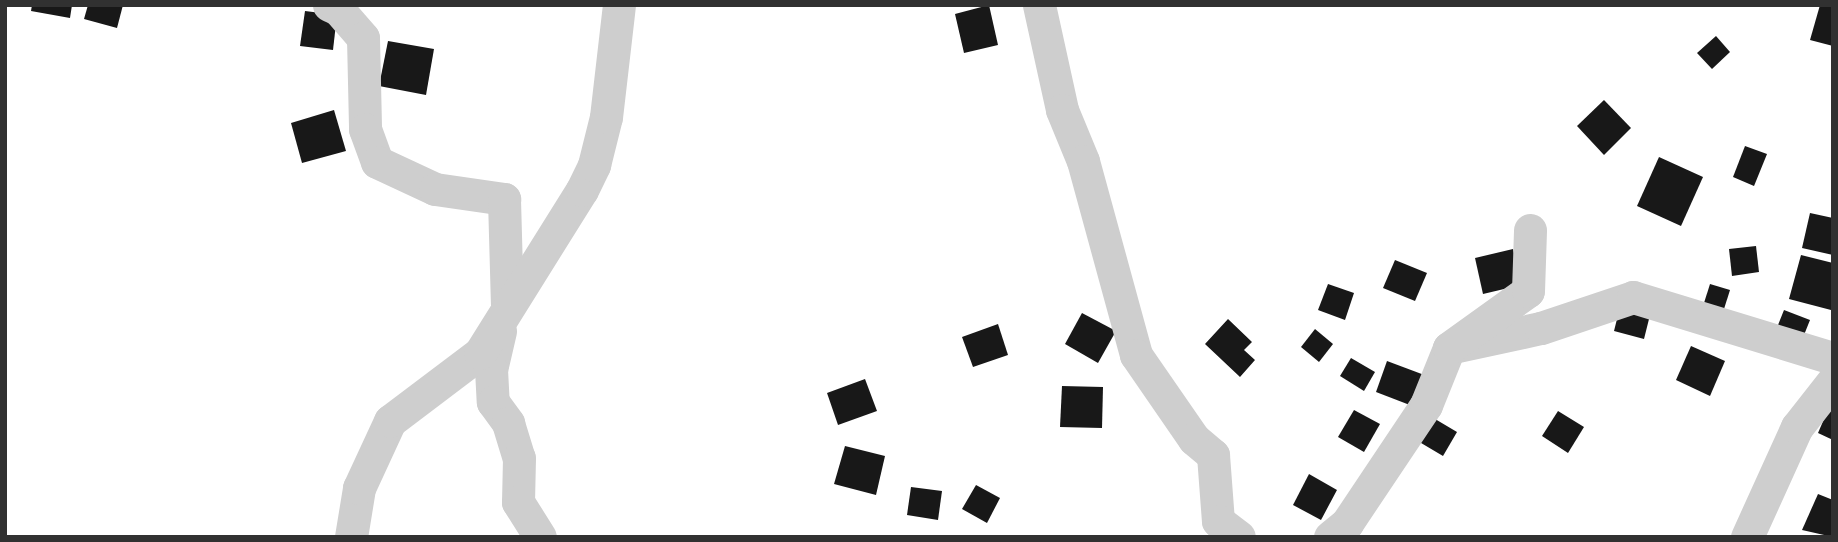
<!DOCTYPE html>
<html>
<head>
<meta charset="utf-8">
<style>
  body { margin:0 }
  #map { position:relative; width:1838px; height:542px; overflow:hidden; background:#fff; font-family:Figtree,sans-serif }
  div>[style] { position:absolute }
  .building>* { inset:0; background:#181818 }
  .street>* { height:33px; margin:-16.5px; padding:0 16.5px; transform-origin:16.5px; border-radius:16.5px; background:#cecece }
  span { translate:-50% -50%; white-space:nowrap; text-align:center; line-height:1.15; -webkit-text-stroke:7px #fff; paint-order:stroke }
  .frame { position:absolute; inset:0; border:7px solid #313131; pointer-events:none }
</style>
</head>
<body>
<div id="map">
  <div class="building">
    <div style="clip-path:polygon(32px 5px,72px 5px,70px 18px,31px 11px)"></div>
    <div style="clip-path:polygon(88px 5px,123px 5px,117px 28px,84px 19px)"></div>
    <div style="clip-path:polygon(989px 5px,998px 45px,964px 53px,955px 14px)"></div>
    <div style="clip-path:polygon(1820px 5px,1833px 5px,1833px 46px,1810px 40px)"></div>
    <div style="clip-path:polygon(305px 11px,337px 15px,333px 50px,300px 46px)"></div>
    <div style="clip-path:polygon(1716px 36px,1730px 52px,1712px 69px,1697px 53px)"></div>
    <div style="clip-path:polygon(388px 41px,434px 49px,426px 95px,379px 86px)"></div>
    <div style="clip-path:polygon(1604px 100px,1631px 128px,1604px 155px,1577px 126px)"></div>
    <div style="clip-path:polygon(334px 110px,346px 151px,302px 163px,291px 123px)"></div>
    <div style="clip-path:polygon(1745px 146px,1767px 154px,1754px 186px,1733px 177px)"></div>
    <div style="clip-path:polygon(1659px 157px,1703px 177px,1681px 226px,1637px 206px)"></div>
    <div style="clip-path:polygon(1810px 213px,1833px 218px,1833px 255px,1802px 248px)"></div>
    <div style="clip-path:polygon(1756px 246px,1759px 272px,1732px 276px,1729px 249px)"></div>
    <div style="clip-path:polygon(1513px 249px,1521px 285px,1483px 294px,1475px 258px)"></div>
    <div style="clip-path:polygon(1801px 255px,1833px 263px,1831px 310px,1789px 299px)"></div>
    <div style="clip-path:polygon(1395px 260px,1427px 273px,1415px 301px,1383px 288px)"></div>
    <div style="clip-path:polygon(1328px 284px,1354px 293px,1345px 320px,1318px 310px)"></div>
    <div style="clip-path:polygon(1710px 284px,1730px 290px,1724px 309px,1704px 303px)"></div>
    <div style="clip-path:polygon(1621px 303px,1651px 311px,1644px 339px,1614px 331px)"></div>
    <div style="clip-path:polygon(1784px 310px,1810px 320px,1800px 345px,1774px 335px)"></div>
    <div style="clip-path:polygon(1082px 313px,1116px 331px,1098px 363px,1065px 344px)"></div>
    <div style="clip-path:polygon(1228px 319px,1252px 342px,1244px 350px,1255px 360px,1240px 377px,1205px 344px)"></div>
    <div style="clip-path:polygon(998px 324px,1008px 355px,973px 367px,962px 337px)"></div>
    <div style="clip-path:polygon(1315px 329px,1333px 344px,1319px 362px,1301px 347px)"></div>
    <div style="clip-path:polygon(1691px 346px,1725px 361px,1710px 396px,1676px 380px)"></div>
    <div style="clip-path:polygon(1351px 358px,1375px 372px,1364px 391px,1340px 376px)"></div>
    <div style="clip-path:polygon(1387px 361px,1427px 376px,1415px 407px,1376px 392px)"></div>
    <div style="clip-path:polygon(865px 379px,877px 411px,838px 425px,827px 393px)"></div>
    <div style="clip-path:polygon(1062px 386px,1103px 387px,1102px 428px,1060px 427px)"></div>
    <div style="clip-path:polygon(1830px 405px,1833px 406px,1833px 440px,1818px 433px)"></div>
    <div style="clip-path:polygon(1354px 410px,1380px 424px,1364px 452px,1338px 437px)"></div>
    <div style="clip-path:polygon(1558px 411px,1584px 427px,1568px 453px,1542px 436px)"></div>
    <div style="clip-path:polygon(1430px 416px,1457px 432px,1443px 456px,1416px 440px)"></div>
    <div style="clip-path:polygon(845px 446px,885px 456px,876px 495px,834px 484px)"></div>
    <div style="clip-path:polygon(1309px 474px,1337px 490px,1321px 520px,1293px 505px)"></div>
    <div style="clip-path:polygon(976px 485px,1000px 498px,987px 523px,962px 509px)"></div>
    <div style="clip-path:polygon(911px 487px,942px 491px,938px 520px,907px 515px)"></div>
    <div style="clip-path:polygon(1818px 494px,1833px 500px,1833px 537px,1802px 530px)"></div>
  </div>
  <div class="street">
    <div style="left:329px;top:5px;width:10px;rotate:24deg"></div>
    <div style="left:338px;top:9px;width:38px;rotate:49deg"></div>
    <div style="left:363px;top:38px;width:91px;rotate:88.7deg"></div>
    <div style="left:365px;top:129px;width:35px;rotate:70deg"></div>
    <div style="left:377px;top:162px;width:64px;rotate:25deg"></div>
    <div style="left:435px;top:189px;width:70px;rotate:8.2deg"></div>
    <div style="left:504px;top:199px;width:105px;rotate:88.4deg"></div>
    <div style="left:1039px;top:5px;width:107px;rotate:77.6deg"></div>
    <div style="left:1062px;top:110px;width:55px;rotate:67.6deg"></div>
    <div style="left:1083px;top:161px;width:201px;rotate:74.7deg"></div>
    <div style="left:1136px;top:355px;width:102px;rotate:55.4deg"></div>
    <div style="left:1194px;top:439px;width:25px;rotate:40deg"></div>
    <div style="left:1213px;top:455px;width:66px;rotate:85.7deg"></div>
    <div style="left:1218px;top:521px;width:26px;rotate:37deg"></div>
    <div style="left:500px;top:331px;width:39px;rotate:103deg"></div>
    <div style="left:491px;top:369px;width:33px;rotate:87deg"></div>
    <div style="left:493px;top:402px;width:26px;rotate:54deg"></div>
    <div style="left:508px;top:423px;width:37px;rotate:73deg"></div>
    <div style="left:519px;top:458px;width:44px;rotate:91.3deg"></div>
    <div style="left:518px;top:502px;width:41px;rotate:57.8deg"></div>
    <div style="left:1449px;top:348px;width:94px;rotate:-12.3deg"></div>
    <div style="left:1541px;top:328px;width:97px;rotate:-18.6deg"></div>
    <div style="left:1633px;top:297px;width:209px;rotate:17deg"></div>
    <div style="left:351px;top:537px;width:50px;rotate:-80.7deg"></div>
    <div style="left:359px;top:488px;width:74px;rotate:-65.2deg"></div>
    <div style="left:390px;top:421px;width:113px;rotate:-37.1deg"></div>
    <div style="left:480px;top:353px;width:192px;rotate:-58deg"></div>
    <div style="left:582px;top:190px;width:28px;rotate:-64deg"></div>
    <div style="left:594px;top:165px;width:49px;rotate:-76deg"></div>
    <div style="left:606px;top:117px;width:113px;rotate:-83.4deg"></div>
    <div style="left:1330px;top:537px;width:22px;rotate:-39deg"></div>
    <div style="left:1347px;top:523px;width:142px;rotate:-56.2deg"></div>
    <div style="left:1426px;top:405px;width:61px;rotate:-68deg"></div>
    <div style="left:1449px;top:348px;width:97px;rotate:-35.8deg"></div>
    <div style="left:1528px;top:291px;width:61px;rotate:-88.1deg"></div>
    <div style="left:1747px;top:537px;width:121px;rotate:-65.6deg"></div>
    <div style="left:1797px;top:427px;width:58px;rotate:-52deg"></div>
  </div>
  <div class="frame"></div>
</div>
</body>
</html>
